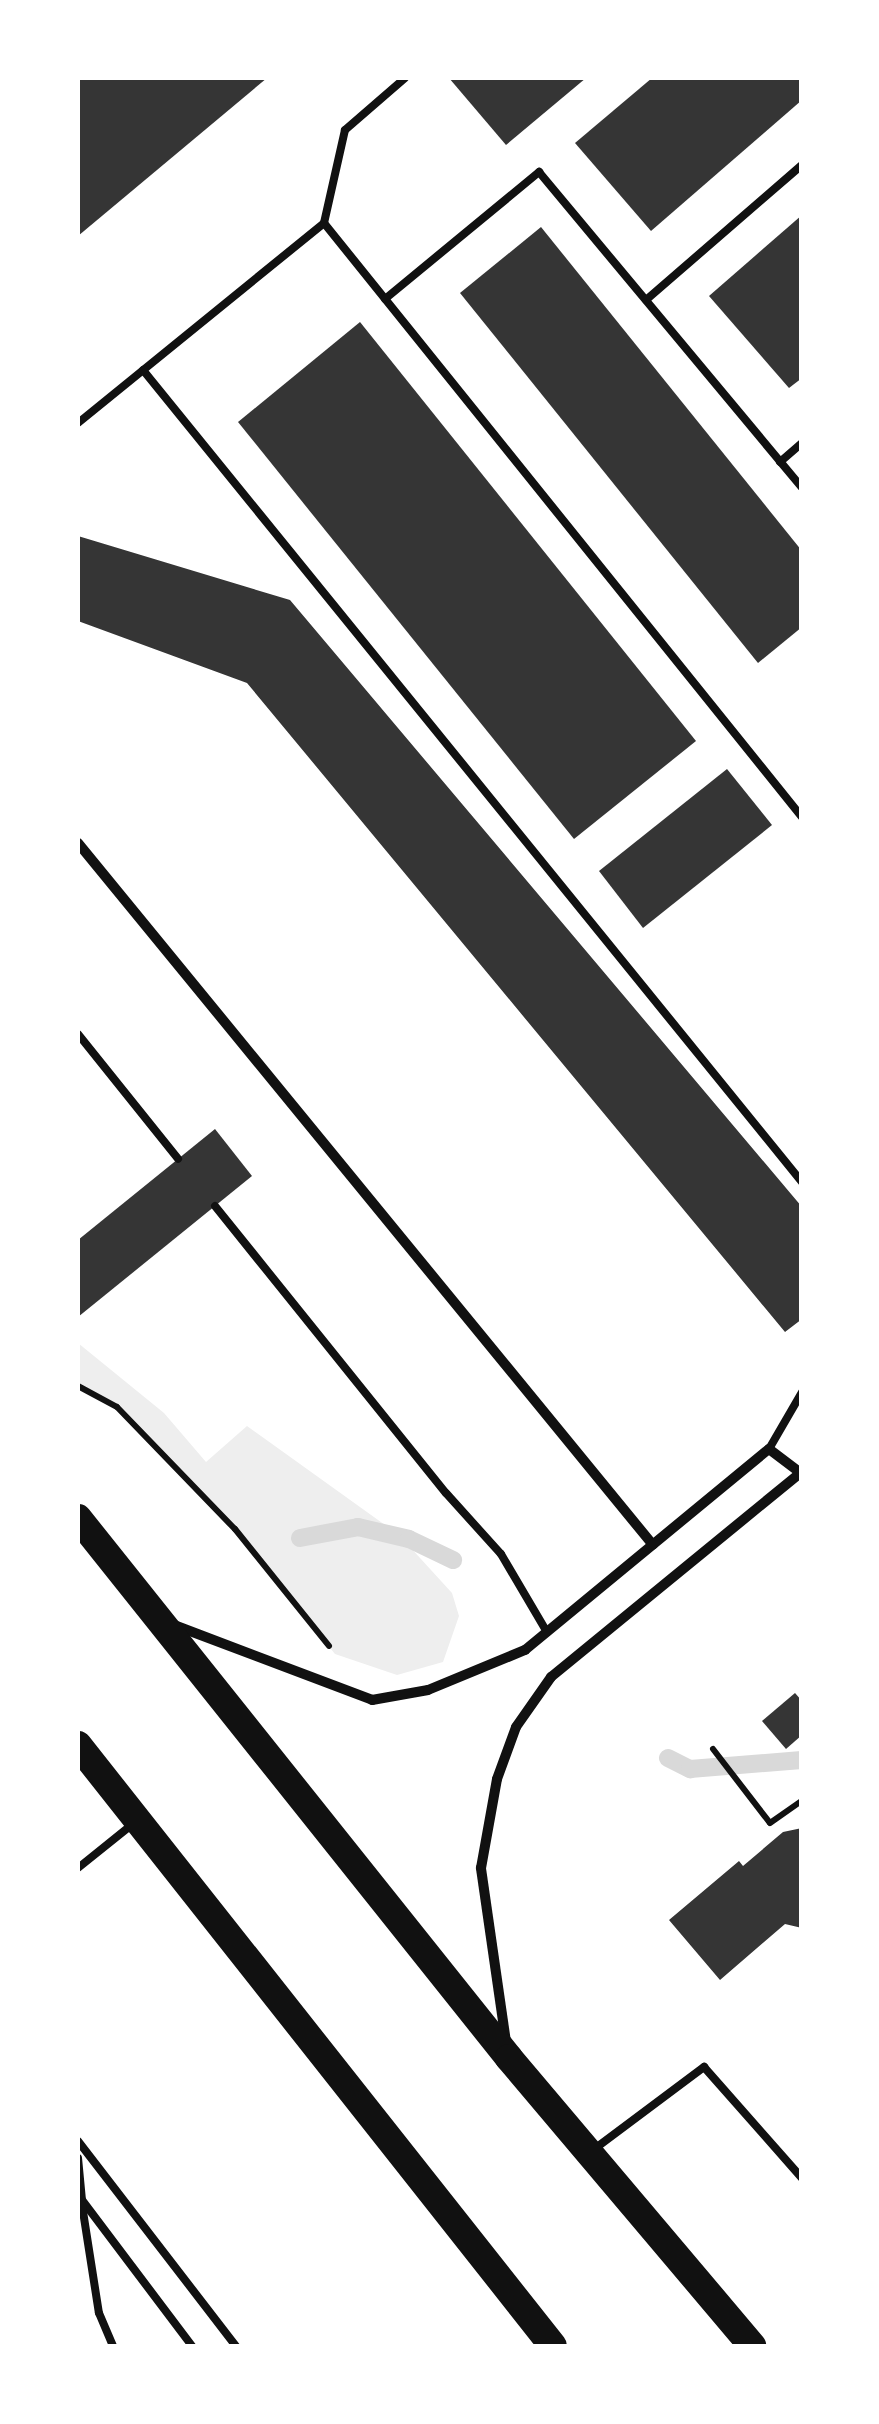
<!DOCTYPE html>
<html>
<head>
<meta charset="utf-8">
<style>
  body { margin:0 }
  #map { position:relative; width:879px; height:2424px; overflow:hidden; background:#fff; font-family:Mulish,sans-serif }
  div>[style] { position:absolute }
  .green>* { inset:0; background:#eee }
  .stream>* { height:18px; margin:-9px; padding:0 9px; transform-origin:9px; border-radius:9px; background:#d9d9d9 }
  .building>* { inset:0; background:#353535 }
  .path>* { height:6px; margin:-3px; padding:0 3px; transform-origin:3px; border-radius:3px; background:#111 }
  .service>* { height:8px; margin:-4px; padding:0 4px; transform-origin:4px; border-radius:4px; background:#111 }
  .minor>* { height:10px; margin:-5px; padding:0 5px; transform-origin:5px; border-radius:5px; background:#111 }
  .trunk>* { height:28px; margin:-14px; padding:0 14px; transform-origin:14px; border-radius:14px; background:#111 }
  span { translate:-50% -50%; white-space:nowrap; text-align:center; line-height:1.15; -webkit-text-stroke:8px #fff; paint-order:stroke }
  .frame { position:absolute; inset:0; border:80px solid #fff; pointer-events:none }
</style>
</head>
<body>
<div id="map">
  <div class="green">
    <div style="clip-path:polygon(78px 1343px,164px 1413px,206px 1462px,247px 1426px,399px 1535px,452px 1593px,459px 1616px,443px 1662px,397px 1675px,335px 1654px,235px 1529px,117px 1407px,78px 1386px)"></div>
  </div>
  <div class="stream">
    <div style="left:300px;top:1538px;width:59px;rotate:-10.7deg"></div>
    <div style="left:358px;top:1527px;width:52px;rotate:13.2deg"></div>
    <div style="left:409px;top:1539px;width:49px;rotate:25.5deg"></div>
    <div style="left:668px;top:1758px;width:25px;rotate:27deg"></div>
    <div style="left:690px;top:1769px;width:112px;rotate:-4.6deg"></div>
  </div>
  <div class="building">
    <div style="clip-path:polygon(78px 78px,267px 78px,78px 236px)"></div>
    <div style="clip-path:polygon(449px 78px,586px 78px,506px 145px)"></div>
    <div style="clip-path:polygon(652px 78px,802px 78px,802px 100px,651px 231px,575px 143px)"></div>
    <div style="clip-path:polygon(802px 215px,802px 378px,789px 388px,709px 296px)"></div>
    <div style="clip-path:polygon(541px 227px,802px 551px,802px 627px,758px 663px,460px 293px)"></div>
    <div style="clip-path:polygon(360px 322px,696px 741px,574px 839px,238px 422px)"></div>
    <div style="clip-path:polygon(78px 536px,290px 600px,802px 1207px,802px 1319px,785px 1332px,247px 683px,78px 621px)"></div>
    <div style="clip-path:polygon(727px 769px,772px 825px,643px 928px,599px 871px)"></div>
    <div style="clip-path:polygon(215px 1129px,252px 1176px,78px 1317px,78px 1240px)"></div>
    <div style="clip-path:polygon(795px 1693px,802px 1701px,802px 1735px,786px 1749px,762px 1721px)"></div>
    <div style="clip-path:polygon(802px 1828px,802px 1928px,785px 1924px,720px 1980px,669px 1920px,739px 1861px,743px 1866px,783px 1832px)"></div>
  </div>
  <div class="path">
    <div style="left:78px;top:1386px;width:44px;rotate:28.3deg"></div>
    <div style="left:117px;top:1407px;width:170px;rotate:46deg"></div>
    <div style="left:235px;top:1529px;width:150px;rotate:51.2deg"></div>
    <div style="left:713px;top:1749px;width:93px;rotate:52.4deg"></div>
    <div style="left:770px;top:1823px;width:39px;rotate:-35deg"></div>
  </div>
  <div class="service">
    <div style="left:324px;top:223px;width:762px;rotate:51.18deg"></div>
    <div style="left:385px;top:299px;width:200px;rotate:-39.5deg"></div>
    <div style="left:539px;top:172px;width:411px;rotate:50.2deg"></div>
    <div style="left:646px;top:300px;width:206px;rotate:-40.9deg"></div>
    <div style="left:143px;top:370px;width:1046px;rotate:50.94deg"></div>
    <div style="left:78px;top:423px;width:317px;rotate:-39.1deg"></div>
    <div style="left:324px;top:223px;width:95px;rotate:-77.3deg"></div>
    <div style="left:345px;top:130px;width:79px;rotate:-40.9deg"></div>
    <div style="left:780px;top:462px;width:29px;rotate:-41deg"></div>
    <div style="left:78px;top:1034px;width:160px;rotate:51.3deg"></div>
    <div style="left:215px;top:1206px;width:368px;rotate:51.2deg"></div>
    <div style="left:446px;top:1493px;width:82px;rotate:48deg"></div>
    <div style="left:501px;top:1554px;width:91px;rotate:59.5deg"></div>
    <div style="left:769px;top:1449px;width:66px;rotate:-59.9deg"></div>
    <div style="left:78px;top:1868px;width:72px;rotate:-38.8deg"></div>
    <div style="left:78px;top:2141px;width:259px;rotate:52.4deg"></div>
    <div style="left:593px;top:2150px;width:139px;rotate:-36.8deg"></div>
    <div style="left:704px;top:2067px;width:148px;rotate:48.6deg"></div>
    <div style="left:78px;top:2158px;width:42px;rotate:84.6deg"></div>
    <div style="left:82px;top:2200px;width:183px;rotate:53deg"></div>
    <div style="left:82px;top:2205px;width:109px;rotate:81.1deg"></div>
    <div style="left:99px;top:2313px;width:36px;rotate:67deg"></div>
  </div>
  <div class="minor">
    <div style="left:78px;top:843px;width:907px;rotate:50.68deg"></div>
    <div style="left:174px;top:1625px;width:212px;rotate:20.7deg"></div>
    <div style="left:372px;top:1700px;width:57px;rotate:-10.1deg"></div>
    <div style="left:428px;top:1690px;width:105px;rotate:-22.4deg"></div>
    <div style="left:525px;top:1650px;width:316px;rotate:-39.5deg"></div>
    <div style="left:769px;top:1449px;width:41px;rotate:37.1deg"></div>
    <div style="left:506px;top:2042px;width:176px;rotate:-98.2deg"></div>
    <div style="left:481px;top:1868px;width:90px;rotate:-79.8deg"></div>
    <div style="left:497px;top:1779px;width:55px;rotate:-69.9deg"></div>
    <div style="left:516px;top:1727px;width:61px;rotate:-55deg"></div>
    <div style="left:551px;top:1677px;width:322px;rotate:-39.3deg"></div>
  </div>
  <div class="trunk">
    <div style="left:78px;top:1518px;width:691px;rotate:51.4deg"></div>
    <div style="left:509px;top:2058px;width:377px;rotate:49.8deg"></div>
    <div style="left:78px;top:1745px;width:766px;rotate:51.68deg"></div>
  </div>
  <div class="frame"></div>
</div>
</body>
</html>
